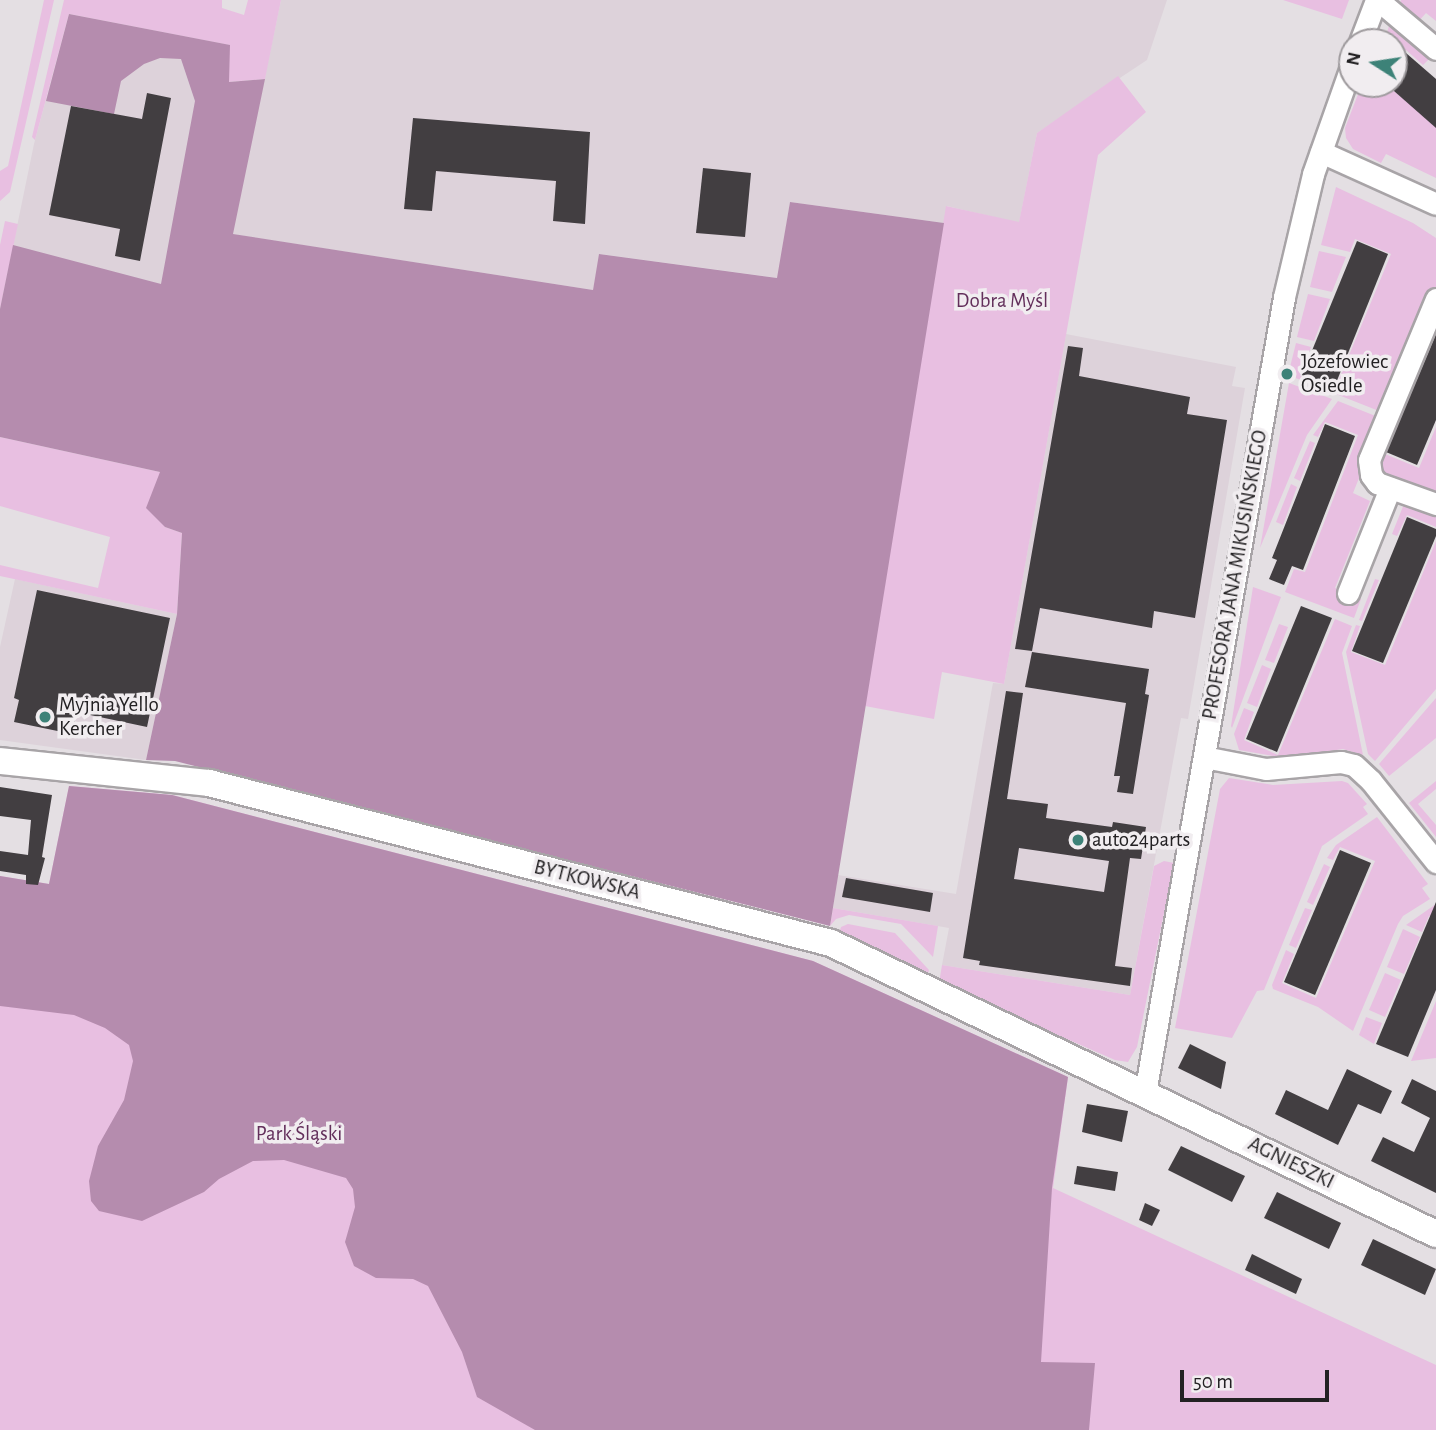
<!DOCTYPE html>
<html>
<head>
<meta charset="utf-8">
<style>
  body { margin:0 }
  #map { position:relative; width:1436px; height:1430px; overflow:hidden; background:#e4dfe3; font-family:"Alegreya Sans",sans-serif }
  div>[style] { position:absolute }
  .built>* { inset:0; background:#ddd2da }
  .green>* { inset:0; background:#e8bfe1 }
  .forest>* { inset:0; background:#b58cae }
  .building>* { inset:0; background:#423e41 }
  .roads { filter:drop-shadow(2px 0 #a8a4a7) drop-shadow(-2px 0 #a8a4a7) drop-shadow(0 2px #a8a4a7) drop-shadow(0 -2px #a8a4a7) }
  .minor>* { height:21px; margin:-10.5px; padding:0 10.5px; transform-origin:10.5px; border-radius:10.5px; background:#fff }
  .tertiary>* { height:26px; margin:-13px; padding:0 13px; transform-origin:13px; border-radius:13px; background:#fff }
  .dots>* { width:19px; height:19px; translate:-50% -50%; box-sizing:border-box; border:4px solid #f1edf0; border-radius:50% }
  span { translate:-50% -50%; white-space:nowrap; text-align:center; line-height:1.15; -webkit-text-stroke:7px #f1edf0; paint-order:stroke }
  .park-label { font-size:21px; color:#632f5b }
  .poi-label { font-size:21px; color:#232123 }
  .left { translate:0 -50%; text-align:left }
  .street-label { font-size:21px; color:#232123 }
  .north { position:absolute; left:1338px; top:28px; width:70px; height:70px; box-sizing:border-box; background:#f1edf0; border:2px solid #9f9b9e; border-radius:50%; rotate:282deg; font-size:19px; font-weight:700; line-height:28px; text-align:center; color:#232123 }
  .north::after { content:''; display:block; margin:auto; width:24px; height:32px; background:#3d8278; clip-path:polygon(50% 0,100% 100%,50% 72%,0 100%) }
  .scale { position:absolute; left:1180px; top:1370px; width:149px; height:32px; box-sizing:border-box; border:4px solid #232123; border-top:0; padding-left:9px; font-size:21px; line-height:24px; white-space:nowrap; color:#232123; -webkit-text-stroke:5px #f1edf0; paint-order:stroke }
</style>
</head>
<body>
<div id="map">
  <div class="built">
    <div style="clip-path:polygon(281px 0,1167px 0,1147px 60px,1037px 133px,1019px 223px,947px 206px,944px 223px,790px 202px,778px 278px,600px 254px,593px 290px,232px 234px)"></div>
    <div style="clip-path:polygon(69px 14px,230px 45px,150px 449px,0 309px,34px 144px)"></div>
    <div style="clip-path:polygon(1066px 334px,1236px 367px,1232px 386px,1245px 388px,1188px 719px,1181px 718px,1130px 995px,942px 965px,949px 928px,833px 908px,838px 875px,956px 894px,992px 688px,993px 683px,1004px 684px)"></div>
    <div style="clip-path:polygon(15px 579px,177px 614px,146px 760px,0 740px,0 647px)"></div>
  </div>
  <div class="green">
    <div style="clip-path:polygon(44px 0,54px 0,10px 192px,0 201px,0 171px,8px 166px)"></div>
    <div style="clip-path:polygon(64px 0,222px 0,222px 8px,244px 15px,248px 0,281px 0,265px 79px,229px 82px,229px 45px,69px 14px,35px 140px,32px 137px)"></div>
    <div style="clip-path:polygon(1283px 0,1349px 0,1342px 19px)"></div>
    <div style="clip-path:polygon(1401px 0,1436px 0,1436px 21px,1426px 13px,1417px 23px,1398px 9px)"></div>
    <div style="clip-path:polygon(1389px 26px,1429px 59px,1423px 65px,1406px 50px,1394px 64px,1394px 42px,1384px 42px)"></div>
    <div style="clip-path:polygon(1118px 76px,1146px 112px,1098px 155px,1004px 684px,942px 672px,934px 719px,865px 706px,946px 206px,1019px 222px,1037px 133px)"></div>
    <div style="clip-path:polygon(1362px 84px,1385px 84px,1436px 125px,1436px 178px,1386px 154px,1381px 163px,1353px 149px,1346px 138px,1345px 128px)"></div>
    <div style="clip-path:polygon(1336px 187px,1413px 223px,1436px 238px,1436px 288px,1384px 413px,1288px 375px,1296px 343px,1311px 347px,1300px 376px,1335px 389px,1391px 254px,1355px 239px,1350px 252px,1321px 245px)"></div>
    <div style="clip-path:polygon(5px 221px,18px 224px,0 309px,0 245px)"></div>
    <div style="clip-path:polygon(1319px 251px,1346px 257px,1332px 292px,1310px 287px)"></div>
    <div style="clip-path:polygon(1308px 294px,1330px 299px,1314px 341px,1297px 337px)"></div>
    <div style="clip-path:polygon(1289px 383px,1332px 399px,1307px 435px,1260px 548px)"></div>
    <div style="clip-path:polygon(1338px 401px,1383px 419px,1353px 493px,1370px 501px,1335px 588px,1361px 599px,1354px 618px,1285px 592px,1294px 569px,1305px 572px,1358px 435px,1325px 422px,1318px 437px,1313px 435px)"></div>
    <div style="clip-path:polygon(1389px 420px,1397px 423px,1385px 454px,1419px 468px,1436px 427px,1436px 500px,1380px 481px,1377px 449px)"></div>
    <div style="clip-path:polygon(0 437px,160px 472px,165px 527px,182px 533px,177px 614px,0 576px,0 565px,98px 588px,110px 537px,0 506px)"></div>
    <div style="clip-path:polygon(1310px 441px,1315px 443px,1300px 481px,1294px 478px)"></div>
    <div style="clip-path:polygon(1291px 484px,1297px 487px,1283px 525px,1276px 522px)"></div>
    <div style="clip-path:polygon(1411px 503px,1436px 513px,1436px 527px,1407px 515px,1397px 536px,1392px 534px,1404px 504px)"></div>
    <div style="clip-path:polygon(1436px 541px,1436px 689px,1375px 761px,1368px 754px,1346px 652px,1356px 625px,1360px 626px,1351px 652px,1385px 665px)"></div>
    <div style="clip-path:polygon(1375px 579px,1379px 580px,1362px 621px,1359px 620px)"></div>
    <div style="clip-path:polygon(1253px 587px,1281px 597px,1232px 728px,1231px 726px)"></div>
    <div style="clip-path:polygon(1335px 619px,1352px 626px,1342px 653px,1363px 755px,1343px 749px,1284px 758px,1239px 750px,1234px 734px,1244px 708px,1254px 712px,1244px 740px,1278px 755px)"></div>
    <div style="clip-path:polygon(1279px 624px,1288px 627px,1274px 663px,1265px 660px)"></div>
    <div style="clip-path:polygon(1262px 665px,1271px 669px,1257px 707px,1247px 703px)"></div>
    <div style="clip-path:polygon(1436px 698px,1436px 738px,1389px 776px,1379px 764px)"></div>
    <div style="clip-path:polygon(1229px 778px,1273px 785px,1342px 781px,1348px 783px,1367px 804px,1363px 807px,1368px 814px,1322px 846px,1264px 990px,1257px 991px,1232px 1038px,1175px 1028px,1220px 789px)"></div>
    <div style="clip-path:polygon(1436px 781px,1436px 789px,1418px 804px,1436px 825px,1436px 837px,1409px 803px)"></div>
    <div style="clip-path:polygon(69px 786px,172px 795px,813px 961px,1068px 1077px,1053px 1188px,1436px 1365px,1436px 1430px,0 1430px,0 876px,49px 884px)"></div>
    <div style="clip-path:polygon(1377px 817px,1428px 884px,1422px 888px,1430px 899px,1403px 916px,1398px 924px,1353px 1031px,1318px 1007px,1273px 989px,1272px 985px,1286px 950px,1294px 954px,1282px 983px,1316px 998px,1375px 861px,1340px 847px,1333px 860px,1327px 858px,1336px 845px)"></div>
    <div style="clip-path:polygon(1164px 861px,1174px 863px,1137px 1047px,1128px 1062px,1115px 1060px,939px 983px,942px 965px,1130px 995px,1154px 866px)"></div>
    <div style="clip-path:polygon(1324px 864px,1330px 867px,1313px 905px,1307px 902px)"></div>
    <div style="clip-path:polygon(1436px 904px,1436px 919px,1429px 916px,1422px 932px,1406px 925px)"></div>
    <div style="clip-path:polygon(833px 908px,938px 926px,933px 957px,901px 924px,849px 915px,836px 919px,830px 926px)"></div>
    <div style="clip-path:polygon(1305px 908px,1312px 910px,1296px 948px,1289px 945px)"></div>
    <div style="clip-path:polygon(848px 924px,895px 933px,929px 970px,927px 978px,839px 933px,841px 927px)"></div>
    <div style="clip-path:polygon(1403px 929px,1420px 937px,1404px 974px,1387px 967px)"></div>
    <div style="clip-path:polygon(1385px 973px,1401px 980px,1385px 1017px,1369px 1010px)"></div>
    <div style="clip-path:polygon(1436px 1001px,1436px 1058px,1411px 1061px)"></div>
    <div style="clip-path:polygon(1366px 1017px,1382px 1023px,1374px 1044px,1359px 1035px)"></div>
  </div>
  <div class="forest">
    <div style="clip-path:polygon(69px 14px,230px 45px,229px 82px,265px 79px,233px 234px,593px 290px,599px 254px,777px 278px,790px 202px,944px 223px,830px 926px,175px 761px,146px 760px,177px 614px,182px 533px,165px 527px,146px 508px,160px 472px,0 437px,0 309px,13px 245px,161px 284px,195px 101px,181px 59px,160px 58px,144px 64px,121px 81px,114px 114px,46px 101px)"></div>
    <div style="clip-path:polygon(69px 786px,172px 795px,813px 961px,1068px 1077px,1052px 1188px,1041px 1362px,1095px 1363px,1089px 1430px,535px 1430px,477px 1397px,462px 1352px,428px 1286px,413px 1279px,376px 1278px,354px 1266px,345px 1242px,355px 1207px,353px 1189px,346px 1178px,284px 1160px,253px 1161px,219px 1179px,204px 1192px,142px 1221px,99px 1211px,91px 1201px,89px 1181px,98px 1146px,124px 1100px,133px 1061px,129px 1045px,105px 1028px,74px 1015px,0 1006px,0 876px,49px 884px)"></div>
  </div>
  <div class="building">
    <div style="clip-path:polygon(1406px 53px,1436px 79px,1436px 128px,1394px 91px,1394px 66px)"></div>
    <div style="clip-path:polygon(147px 93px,171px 98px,140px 261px,115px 256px,120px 229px,49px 215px,71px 106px,142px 119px)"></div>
    <div style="clip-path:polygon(413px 118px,590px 132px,585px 224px,553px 221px,556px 181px,436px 171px,432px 211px,404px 209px)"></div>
    <div style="clip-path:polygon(703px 168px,751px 173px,745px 237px,696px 233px)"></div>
    <div style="clip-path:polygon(1357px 241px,1388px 254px,1334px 388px,1302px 375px)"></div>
    <div style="clip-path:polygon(1436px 334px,1436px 420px,1417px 465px,1386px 452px)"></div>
    <div style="clip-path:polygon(1068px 346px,1083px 348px,1079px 376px,1190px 397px,1187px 414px,1227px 420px,1195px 618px,1154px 611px,1152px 628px,1040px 608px,1032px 651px,1015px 649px)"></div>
    <div style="clip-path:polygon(1325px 424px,1355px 436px,1303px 570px,1292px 566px,1284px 585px,1269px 579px,1277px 560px,1272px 558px)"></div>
    <div style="clip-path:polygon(1407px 517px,1436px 529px,1436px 536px,1383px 663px,1352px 651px)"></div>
    <div style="clip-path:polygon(37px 590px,170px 618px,147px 727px,76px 712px,72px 734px,14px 722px,19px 700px,14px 698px)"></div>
    <div style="clip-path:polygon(1301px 606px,1332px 618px,1277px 752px,1246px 739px)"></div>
    <div style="clip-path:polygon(1032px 652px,1149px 669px,1145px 694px,1149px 695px,1133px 794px,1117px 792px,1120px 776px,1114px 776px,1126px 703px,1025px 687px)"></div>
    <div style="clip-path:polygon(evenodd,1006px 691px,1023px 693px,1007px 799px,1048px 804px,1046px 818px,1112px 827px,1113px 822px,1146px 827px,1141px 859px,1130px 858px,1115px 966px,1132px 968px,1130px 986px,979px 965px,980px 961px,963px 958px,1006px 691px,1019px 848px,1109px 861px,1104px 892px,1014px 879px,1019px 848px)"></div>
    <div style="clip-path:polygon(0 787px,52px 795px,42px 857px,45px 858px,38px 885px,26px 884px,26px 875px,0 871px,0 851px,28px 855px,31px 820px,0 816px)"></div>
    <div style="clip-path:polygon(1340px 850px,1371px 863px,1315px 995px,1284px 982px)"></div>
    <div style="clip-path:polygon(846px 878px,933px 893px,930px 912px,842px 897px)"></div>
    <div style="clip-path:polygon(1436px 902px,1436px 990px,1408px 1057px,1376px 1044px)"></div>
    <div style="clip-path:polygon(1190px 1044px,1226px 1062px,1221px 1089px,1178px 1068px)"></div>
    <div style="clip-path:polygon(1347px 1069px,1392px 1091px,1381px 1114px,1358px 1104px,1338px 1145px,1275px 1114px,1286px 1090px,1328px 1110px)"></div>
    <div style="clip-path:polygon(1412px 1079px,1436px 1091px,1436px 1193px,1371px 1161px,1383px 1137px,1414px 1152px,1430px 1118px,1401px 1103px)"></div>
    <div style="clip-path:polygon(1087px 1104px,1128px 1111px,1122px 1142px,1082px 1132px)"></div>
    <div style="clip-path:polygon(1181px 1146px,1245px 1176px,1232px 1202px,1168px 1170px)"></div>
    <div style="clip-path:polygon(1077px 1166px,1118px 1172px,1115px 1191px,1074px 1184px)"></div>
    <div style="clip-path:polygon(1277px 1192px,1341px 1223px,1329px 1249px,1264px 1218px)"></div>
    <div style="clip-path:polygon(1145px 1203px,1160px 1210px,1152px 1226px,1139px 1220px)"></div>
    <div style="clip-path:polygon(1373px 1239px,1436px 1269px,1425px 1295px,1361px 1265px)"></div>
    <div style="clip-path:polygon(1252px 1254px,1302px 1279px,1296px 1294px,1245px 1270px)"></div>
  </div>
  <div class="roads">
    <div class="minor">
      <div style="left:1378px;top:0;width:76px;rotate:40.2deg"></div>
      <div style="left:1360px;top:42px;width:45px;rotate:-69.1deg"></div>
      <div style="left:1321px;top:152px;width:126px;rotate:24.3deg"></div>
      <div style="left:1436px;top:299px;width:174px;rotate:112.6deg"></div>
      <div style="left:1369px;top:460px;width:15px;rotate:82deg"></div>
      <div style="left:1371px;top:475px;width:10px;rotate:53deg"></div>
      <div style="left:1377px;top:483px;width:63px;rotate:19.6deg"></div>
      <div style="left:1348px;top:593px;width:113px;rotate:-68.2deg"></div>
      <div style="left:1204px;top:757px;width:63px;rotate:11deg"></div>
      <div style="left:1266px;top:769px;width:75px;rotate:-5.3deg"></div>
      <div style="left:1341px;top:762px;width:13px;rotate:13deg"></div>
      <div style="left:1354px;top:765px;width:23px;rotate:43deg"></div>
      <div style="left:1371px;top:781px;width:104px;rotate:51.3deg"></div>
      <div style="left:1145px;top:1093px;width:808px;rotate:-80.09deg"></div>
      <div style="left:1284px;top:297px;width:126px;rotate:-76.7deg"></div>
      <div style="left:1313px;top:174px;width:117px;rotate:-70.5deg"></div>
    </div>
    <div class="tertiary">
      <div style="left:0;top:761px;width:210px;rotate:6deg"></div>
      <div style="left:209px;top:783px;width:642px;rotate:14.43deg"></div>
      <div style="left:831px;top:943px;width:671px;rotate:25.69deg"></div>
    </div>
  </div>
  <div class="dots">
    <div style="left:1287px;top:374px;background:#3d8278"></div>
    <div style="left:45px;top:717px;background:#3d8278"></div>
    <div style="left:1078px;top:840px;background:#3d8278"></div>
  </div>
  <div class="park-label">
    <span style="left:1002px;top:301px">Dobra Myśl</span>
    <span style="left:299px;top:1134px">Park Śląski</span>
  </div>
  <div class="poi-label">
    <span class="left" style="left:1301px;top:374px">Józefowiec<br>Osiedle</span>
    <span class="left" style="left:59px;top:717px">Myjnia Yello<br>Kercher</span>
    <span class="left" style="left:1092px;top:840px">auto24parts</span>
  </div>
  <div class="street-label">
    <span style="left:1235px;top:575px;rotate:-80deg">PROFESORA JANA MIKUSIŃSKIEGO</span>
    <span style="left:587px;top:880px;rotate:14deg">BYTKOWSKA</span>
    <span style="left:1291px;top:1163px;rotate:26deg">AGNIESZKI</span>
  </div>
  <div class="north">N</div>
  <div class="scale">50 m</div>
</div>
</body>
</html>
